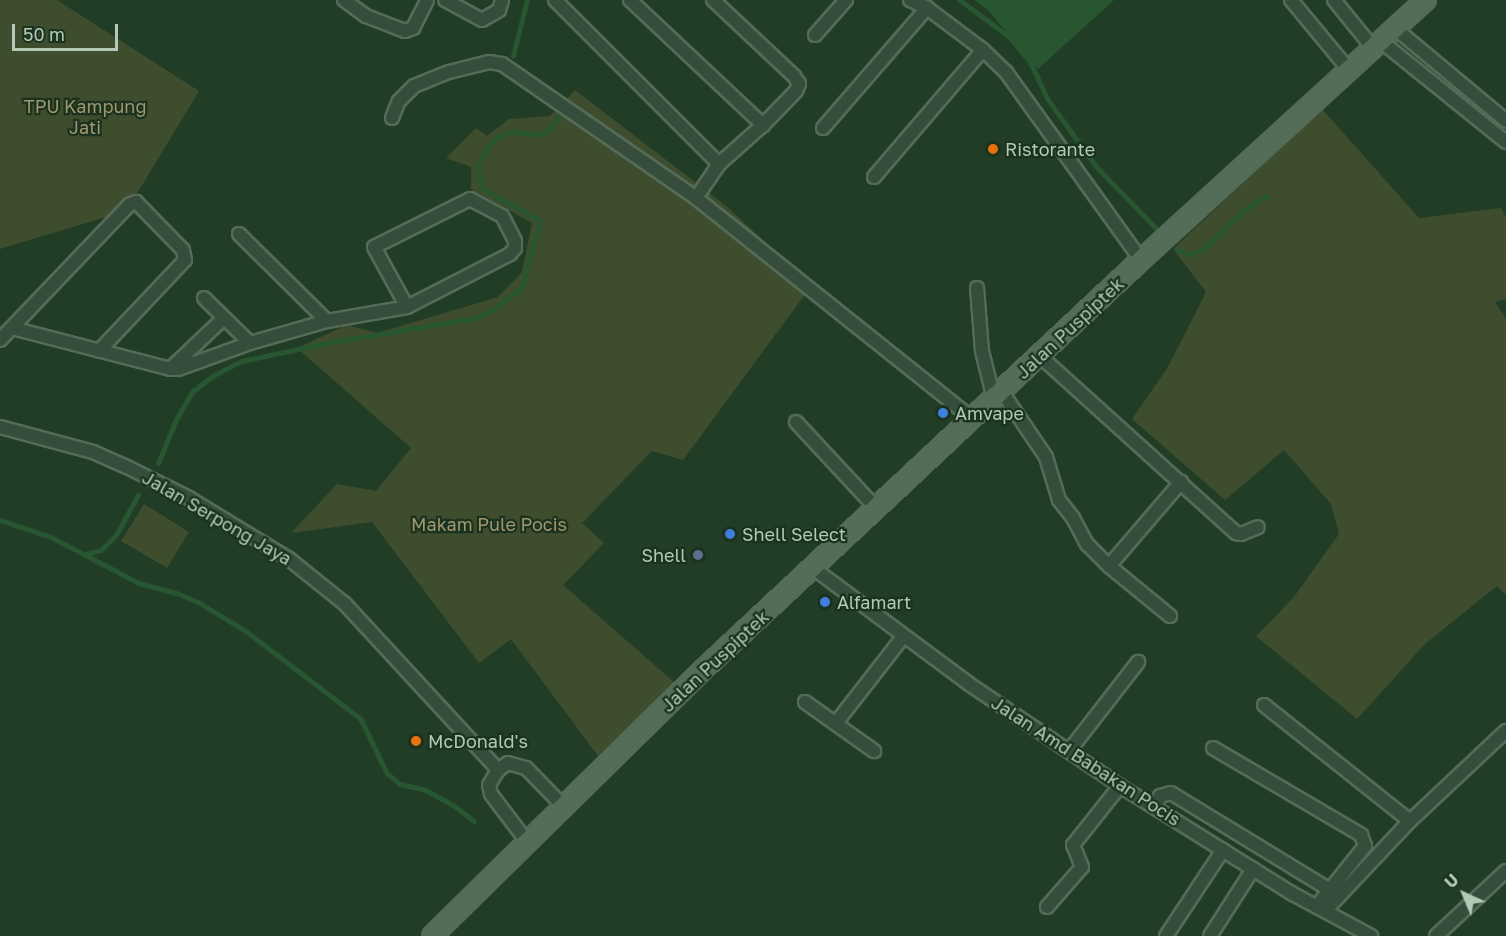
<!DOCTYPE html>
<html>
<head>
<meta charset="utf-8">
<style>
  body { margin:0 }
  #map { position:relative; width:1506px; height:936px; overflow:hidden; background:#213d26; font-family:"Golos Text",sans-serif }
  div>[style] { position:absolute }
  .green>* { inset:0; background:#3f4d2f }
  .water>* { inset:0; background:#285630 }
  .stream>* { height:4.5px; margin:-2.25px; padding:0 2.25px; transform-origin:2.25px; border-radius:2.25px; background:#285630 }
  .roads { filter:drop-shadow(2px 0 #546b58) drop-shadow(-2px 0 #546b58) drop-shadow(0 2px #546b58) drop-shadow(0 -2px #546b58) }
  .minor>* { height:12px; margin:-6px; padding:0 6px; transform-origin:6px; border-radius:6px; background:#354d3a }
  .primary>* { height:18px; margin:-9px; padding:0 9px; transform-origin:9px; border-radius:9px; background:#536d58 }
  .dots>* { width:16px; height:16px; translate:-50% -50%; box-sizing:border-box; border:3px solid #1b321f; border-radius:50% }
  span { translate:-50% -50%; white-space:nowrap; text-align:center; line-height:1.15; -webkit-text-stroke:4.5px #1b321f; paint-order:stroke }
  .park-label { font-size:18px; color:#a0976e }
  .poi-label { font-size:18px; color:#b1c9b6 }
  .left { translate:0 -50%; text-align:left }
  .right { translate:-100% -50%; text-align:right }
  .street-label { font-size:18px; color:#b1c9b6 }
  .north { position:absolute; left:1434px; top:864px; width:60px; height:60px; -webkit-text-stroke:4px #1b321f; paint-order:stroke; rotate:316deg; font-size:16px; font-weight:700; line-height:24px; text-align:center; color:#b1c9b6 }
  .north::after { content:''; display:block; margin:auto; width:21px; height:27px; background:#b1c9b6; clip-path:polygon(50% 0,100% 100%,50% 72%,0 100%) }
  .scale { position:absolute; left:12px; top:24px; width:106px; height:27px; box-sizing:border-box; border:3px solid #b1c9b6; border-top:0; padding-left:8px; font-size:18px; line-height:21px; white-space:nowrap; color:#b1c9b6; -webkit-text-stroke:4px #1b321f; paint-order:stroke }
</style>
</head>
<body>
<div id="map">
  <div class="green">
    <div style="clip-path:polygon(0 0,57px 0,199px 91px,138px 192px,116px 214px,0 249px)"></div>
    <div style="clip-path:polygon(575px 90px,725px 205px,812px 285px,683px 460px,652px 451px,582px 523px,604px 543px,563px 585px,675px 683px,598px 756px,511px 639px,479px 663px,372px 522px,291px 533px,337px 484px,376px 491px,411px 448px,297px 348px,347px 325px,377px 333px,498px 297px,522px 272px,532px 223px,471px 189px,471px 167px,446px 158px,476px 128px,487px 136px,509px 119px,550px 116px)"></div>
    <div style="clip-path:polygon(1322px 109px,1419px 218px,1501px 208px,1506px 217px,1506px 299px,1495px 302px,1506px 319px,1506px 595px,1497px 586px,1425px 644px,1357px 719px,1256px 636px,1294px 597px,1339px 534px,1331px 504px,1284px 450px,1225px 500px,1132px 419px,1168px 367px,1206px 292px,1173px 249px)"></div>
    <div style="clip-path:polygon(144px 504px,189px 532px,167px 568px,121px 541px)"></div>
  </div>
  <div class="water">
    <div style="clip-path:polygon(974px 0,1114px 0,1038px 69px,988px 10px)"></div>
  </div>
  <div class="stream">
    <div style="left:960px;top:0;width:62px;rotate:36.5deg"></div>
    <div style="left:1010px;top:37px;width:33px;rotate:51deg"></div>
    <div style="left:1031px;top:63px;width:38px;rotate:65deg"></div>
    <div style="left:1047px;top:98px;width:84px;rotate:54.2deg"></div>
    <div style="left:1096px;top:166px;width:88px;rotate:45.9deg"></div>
    <div style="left:513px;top:56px;width:58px;rotate:-76deg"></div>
    <div style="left:1177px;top:249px;width:13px;rotate:27deg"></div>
    <div style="left:1189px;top:255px;width:14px;rotate:-21deg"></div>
    <div style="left:1202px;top:250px;width:58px;rotate:-43.6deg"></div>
    <div style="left:1244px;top:210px;width:26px;rotate:-32deg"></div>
    <div style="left:158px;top:463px;width:47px;rotate:-67.3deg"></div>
    <div style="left:176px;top:420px;width:34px;rotate:-60deg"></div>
    <div style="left:193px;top:391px;width:26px;rotate:-37deg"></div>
    <div style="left:214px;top:375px;width:31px;rotate:-27deg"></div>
    <div style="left:242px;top:361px;width:87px;rotate:-12deg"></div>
    <div style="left:327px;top:343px;width:152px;rotate:-9.5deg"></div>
    <div style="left:477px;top:318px;width:18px;rotate:-27deg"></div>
    <div style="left:493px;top:310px;width:37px;rotate:-38deg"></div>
    <div style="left:522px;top:287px;width:68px;rotate:-74.7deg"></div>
    <div style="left:540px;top:221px;width:68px;rotate:-150.8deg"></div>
    <div style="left:481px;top:188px;width:22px;rotate:-98deg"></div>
    <div style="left:478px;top:166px;width:19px;rotate:-65deg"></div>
    <div style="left:486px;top:149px;width:18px;rotate:-45deg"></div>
    <div style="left:499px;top:136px;width:14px;rotate:-17deg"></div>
    <div style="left:512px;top:132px;width:32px;rotate:4deg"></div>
    <div style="left:544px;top:134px;width:28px;rotate:-49deg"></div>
    <div style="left:0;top:520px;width:54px;rotate:18.4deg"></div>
    <div style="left:51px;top:537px;width:99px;rotate:27.6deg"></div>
    <div style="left:139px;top:583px;width:39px;rotate:15deg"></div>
    <div style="left:177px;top:593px;width:25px;rotate:23deg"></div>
    <div style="left:200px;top:603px;width:54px;rotate:31.3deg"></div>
    <div style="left:246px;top:631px;width:145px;rotate:37.4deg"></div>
    <div style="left:361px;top:719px;width:60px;rotate:64.3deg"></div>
    <div style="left:387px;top:773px;width:17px;rotate:40deg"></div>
    <div style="left:400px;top:784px;width:27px;rotate:13deg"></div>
    <div style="left:426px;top:790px;width:33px;rotate:29deg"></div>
    <div style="left:455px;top:806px;width:24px;rotate:38deg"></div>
    <div style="left:87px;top:554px;width:15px;rotate:-16deg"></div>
    <div style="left:101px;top:550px;width:21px;rotate:-45deg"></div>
    <div style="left:116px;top:535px;width:46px;rotate:-61.2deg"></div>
  </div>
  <div class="roads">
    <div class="minor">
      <div style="left:344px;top:0;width:27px;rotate:36deg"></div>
      <div style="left:366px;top:16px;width:42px;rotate:21deg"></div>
      <div style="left:405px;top:31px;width:9px;rotate:-21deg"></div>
      <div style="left:413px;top:28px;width:31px;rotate:-63deg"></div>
      <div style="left:445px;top:0;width:42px;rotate:28.4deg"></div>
      <div style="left:482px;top:20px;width:20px;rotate:-30deg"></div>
      <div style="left:499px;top:10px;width:10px;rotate:-73deg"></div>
      <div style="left:555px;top:0;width:232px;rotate:45deg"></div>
      <div style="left:630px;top:0;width:183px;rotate:43.2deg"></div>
      <div style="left:910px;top:0;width:19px;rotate:25deg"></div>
      <div style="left:927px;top:8px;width:70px;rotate:36.9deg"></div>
      <div style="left:983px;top:50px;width:32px;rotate:44deg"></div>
      <div style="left:1006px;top:72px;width:231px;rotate:54.3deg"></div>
      <div style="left:1291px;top:0;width:91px;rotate:50.4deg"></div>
      <div style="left:1334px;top:0;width:62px;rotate:50.9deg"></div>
      <div style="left:1396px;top:29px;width:143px;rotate:39.9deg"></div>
      <div style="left:815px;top:35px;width:47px;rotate:-48.5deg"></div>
      <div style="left:1382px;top:42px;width:159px;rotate:38.9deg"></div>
      <div style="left:392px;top:118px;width:18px;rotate:-68deg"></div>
      <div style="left:399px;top:101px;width:21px;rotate:-45deg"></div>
      <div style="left:414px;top:86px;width:38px;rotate:-22deg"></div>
      <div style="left:449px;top:72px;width:41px;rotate:-14deg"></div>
      <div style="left:489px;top:62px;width:13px;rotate:9deg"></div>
      <div style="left:502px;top:64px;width:236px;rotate:34.6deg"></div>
      <div style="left:696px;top:198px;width:354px;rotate:38.6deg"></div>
      <div style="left:823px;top:128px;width:159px;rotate:-49.1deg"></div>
      <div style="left:874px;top:177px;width:167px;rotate:-49.4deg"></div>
      <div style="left:696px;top:198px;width:41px;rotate:-55.9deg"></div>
      <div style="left:719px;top:164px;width:59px;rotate:-41.6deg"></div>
      <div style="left:763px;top:125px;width:47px;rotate:-45.9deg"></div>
      <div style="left:796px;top:91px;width:8px;rotate:-67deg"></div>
      <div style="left:799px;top:84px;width:9px;rotate:-122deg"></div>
      <div style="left:794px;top:76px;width:111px;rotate:-136.8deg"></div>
      <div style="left:239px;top:234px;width:124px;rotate:44.7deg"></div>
      <div style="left:977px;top:288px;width:63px;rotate:85.5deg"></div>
      <div style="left:982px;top:351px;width:49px;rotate:76deg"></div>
      <div style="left:204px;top:298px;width:64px;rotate:44.4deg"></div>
      <div style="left:12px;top:328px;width:163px;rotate:14.5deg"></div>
      <div style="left:170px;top:369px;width:8px"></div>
      <div style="left:178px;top:369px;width:77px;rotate:-19.9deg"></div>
      <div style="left:250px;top:343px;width:80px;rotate:-15.9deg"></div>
      <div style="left:327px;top:321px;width:81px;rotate:-9.9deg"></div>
      <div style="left:407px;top:307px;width:116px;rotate:-27.2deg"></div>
      <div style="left:510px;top:254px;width:8px;rotate:-50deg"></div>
      <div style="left:515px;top:248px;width:7px;rotate:-90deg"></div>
      <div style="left:515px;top:241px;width:28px;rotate:-117deg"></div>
      <div style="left:502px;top:216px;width:36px;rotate:-152deg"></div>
      <div style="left:470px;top:199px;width:107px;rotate:153.4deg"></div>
      <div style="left:374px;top:247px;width:68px;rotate:61.2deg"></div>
      <div style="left:0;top:340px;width:187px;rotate:-46.3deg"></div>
      <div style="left:129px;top:205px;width:8px;rotate:-23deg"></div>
      <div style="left:136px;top:202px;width:67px;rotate:45.6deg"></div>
      <div style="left:183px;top:250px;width:10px;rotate:79deg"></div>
      <div style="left:185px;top:260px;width:125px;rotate:133.4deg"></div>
      <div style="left:1041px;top:357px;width:263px;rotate:42.1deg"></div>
      <div style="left:1236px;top:533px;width:5px;rotate:11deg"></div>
      <div style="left:1241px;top:534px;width:18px;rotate:-22deg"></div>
      <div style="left:170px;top:369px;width:74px;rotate:-43.4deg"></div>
      <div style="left:1002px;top:392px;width:78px;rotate:55.9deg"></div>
      <div style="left:1046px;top:457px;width:45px;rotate:73.2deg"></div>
      <div style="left:1059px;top:500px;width:23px;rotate:52deg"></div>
      <div style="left:1073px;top:518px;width:30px;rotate:62deg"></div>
      <div style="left:1087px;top:544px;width:31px;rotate:45deg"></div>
      <div style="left:1109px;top:566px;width:79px;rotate:39.3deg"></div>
      <div style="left:796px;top:422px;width:117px;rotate:47.1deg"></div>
      <div style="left:0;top:427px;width:96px;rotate:15deg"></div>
      <div style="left:93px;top:452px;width:35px;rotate:24deg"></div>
      <div style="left:125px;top:466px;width:72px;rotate:26.6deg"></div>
      <div style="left:189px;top:498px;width:117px;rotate:31.4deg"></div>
      <div style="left:289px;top:559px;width:72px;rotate:38.8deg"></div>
      <div style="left:345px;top:604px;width:226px;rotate:47.3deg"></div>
      <div style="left:1109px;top:566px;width:111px;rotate:-49.4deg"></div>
      <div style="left:813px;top:568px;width:194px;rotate:36.6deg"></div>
      <div style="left:969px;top:684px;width:182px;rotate:34deg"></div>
      <div style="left:1120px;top:786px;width:204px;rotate:32deg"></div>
      <div style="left:1293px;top:894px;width:89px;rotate:28.3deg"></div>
      <div style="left:805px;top:702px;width:85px;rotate:35.4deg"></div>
      <div style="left:1264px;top:705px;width:186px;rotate:38.5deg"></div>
      <div style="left:836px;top:723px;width:109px;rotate:-52.1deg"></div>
      <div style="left:1213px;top:748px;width:172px;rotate:30.4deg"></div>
      <div style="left:1361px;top:835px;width:12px;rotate:70deg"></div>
      <div style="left:1365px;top:846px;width:77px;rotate:128.7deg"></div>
      <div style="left:1069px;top:751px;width:113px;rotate:-52.2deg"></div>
      <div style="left:1155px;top:806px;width:11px;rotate:-63deg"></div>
      <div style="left:1160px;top:796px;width:11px;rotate:-15deg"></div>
      <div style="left:1171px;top:793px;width:186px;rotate:31.4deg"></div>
      <div style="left:528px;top:843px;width:61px;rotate:-127.1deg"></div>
      <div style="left:491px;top:794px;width:9px;rotate:-103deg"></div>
      <div style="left:489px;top:785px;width:17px;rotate:-59deg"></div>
      <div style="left:498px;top:770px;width:12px;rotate:-35deg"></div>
      <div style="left:508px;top:763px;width:19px;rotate:16deg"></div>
      <div style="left:526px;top:768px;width:54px;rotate:45.7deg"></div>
      <div style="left:1047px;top:907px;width:53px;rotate:-48.8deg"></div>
      <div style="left:1082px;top:867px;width:24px;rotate:-112deg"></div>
      <div style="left:1073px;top:845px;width:75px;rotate:-51.5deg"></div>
      <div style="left:1326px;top:910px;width:122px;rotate:-46.7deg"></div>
      <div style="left:1410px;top:821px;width:132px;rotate:-43.2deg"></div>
      <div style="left:1166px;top:936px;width:103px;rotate:-56.5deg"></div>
      <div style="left:1210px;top:936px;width:80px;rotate:-57.3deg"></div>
      <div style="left:1436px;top:936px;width:96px;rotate:-42.9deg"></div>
    </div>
    <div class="primary">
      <div style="left:432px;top:936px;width:383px;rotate:-44.5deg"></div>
      <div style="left:705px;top:668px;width:597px;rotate:-43.1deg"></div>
      <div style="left:1141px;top:260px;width:386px;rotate:-42.4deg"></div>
    </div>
  </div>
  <div class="dots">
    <div style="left:993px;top:149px;background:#e8710a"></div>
    <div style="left:943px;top:413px;background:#3f7fe0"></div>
    <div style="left:730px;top:534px;background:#3f7fe0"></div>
    <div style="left:698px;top:555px;background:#5c6f8a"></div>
    <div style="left:825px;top:602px;background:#3f7fe0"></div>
    <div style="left:416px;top:741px;background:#e8710a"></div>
  </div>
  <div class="park-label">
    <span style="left:85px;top:117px">TPU Kampung<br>Jati</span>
    <span style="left:489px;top:524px">Makam Pule Pocis</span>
  </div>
  <div class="poi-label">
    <span class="left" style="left:1005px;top:149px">Ristorante</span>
    <span class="left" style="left:955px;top:413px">Amvape</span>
    <span class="left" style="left:742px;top:534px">Shell Select</span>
    <span class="right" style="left:686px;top:555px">Shell</span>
    <span class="left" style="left:837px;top:602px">Alfamart</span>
    <span class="left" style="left:428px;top:741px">McDonald's</span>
  </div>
  <div class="street-label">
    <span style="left:1070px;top:328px;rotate:-43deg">Jalan Puspiptek</span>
    <span style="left:217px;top:518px;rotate:30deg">Jalan Serpong Jaya</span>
    <span style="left:715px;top:661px;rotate:-43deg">Jalan Puspiptek</span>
    <span style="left:1086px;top:761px;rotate:33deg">Jalan Amd Babakan Pocis</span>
  </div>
  <div class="north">U</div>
  <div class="scale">50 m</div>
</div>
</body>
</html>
